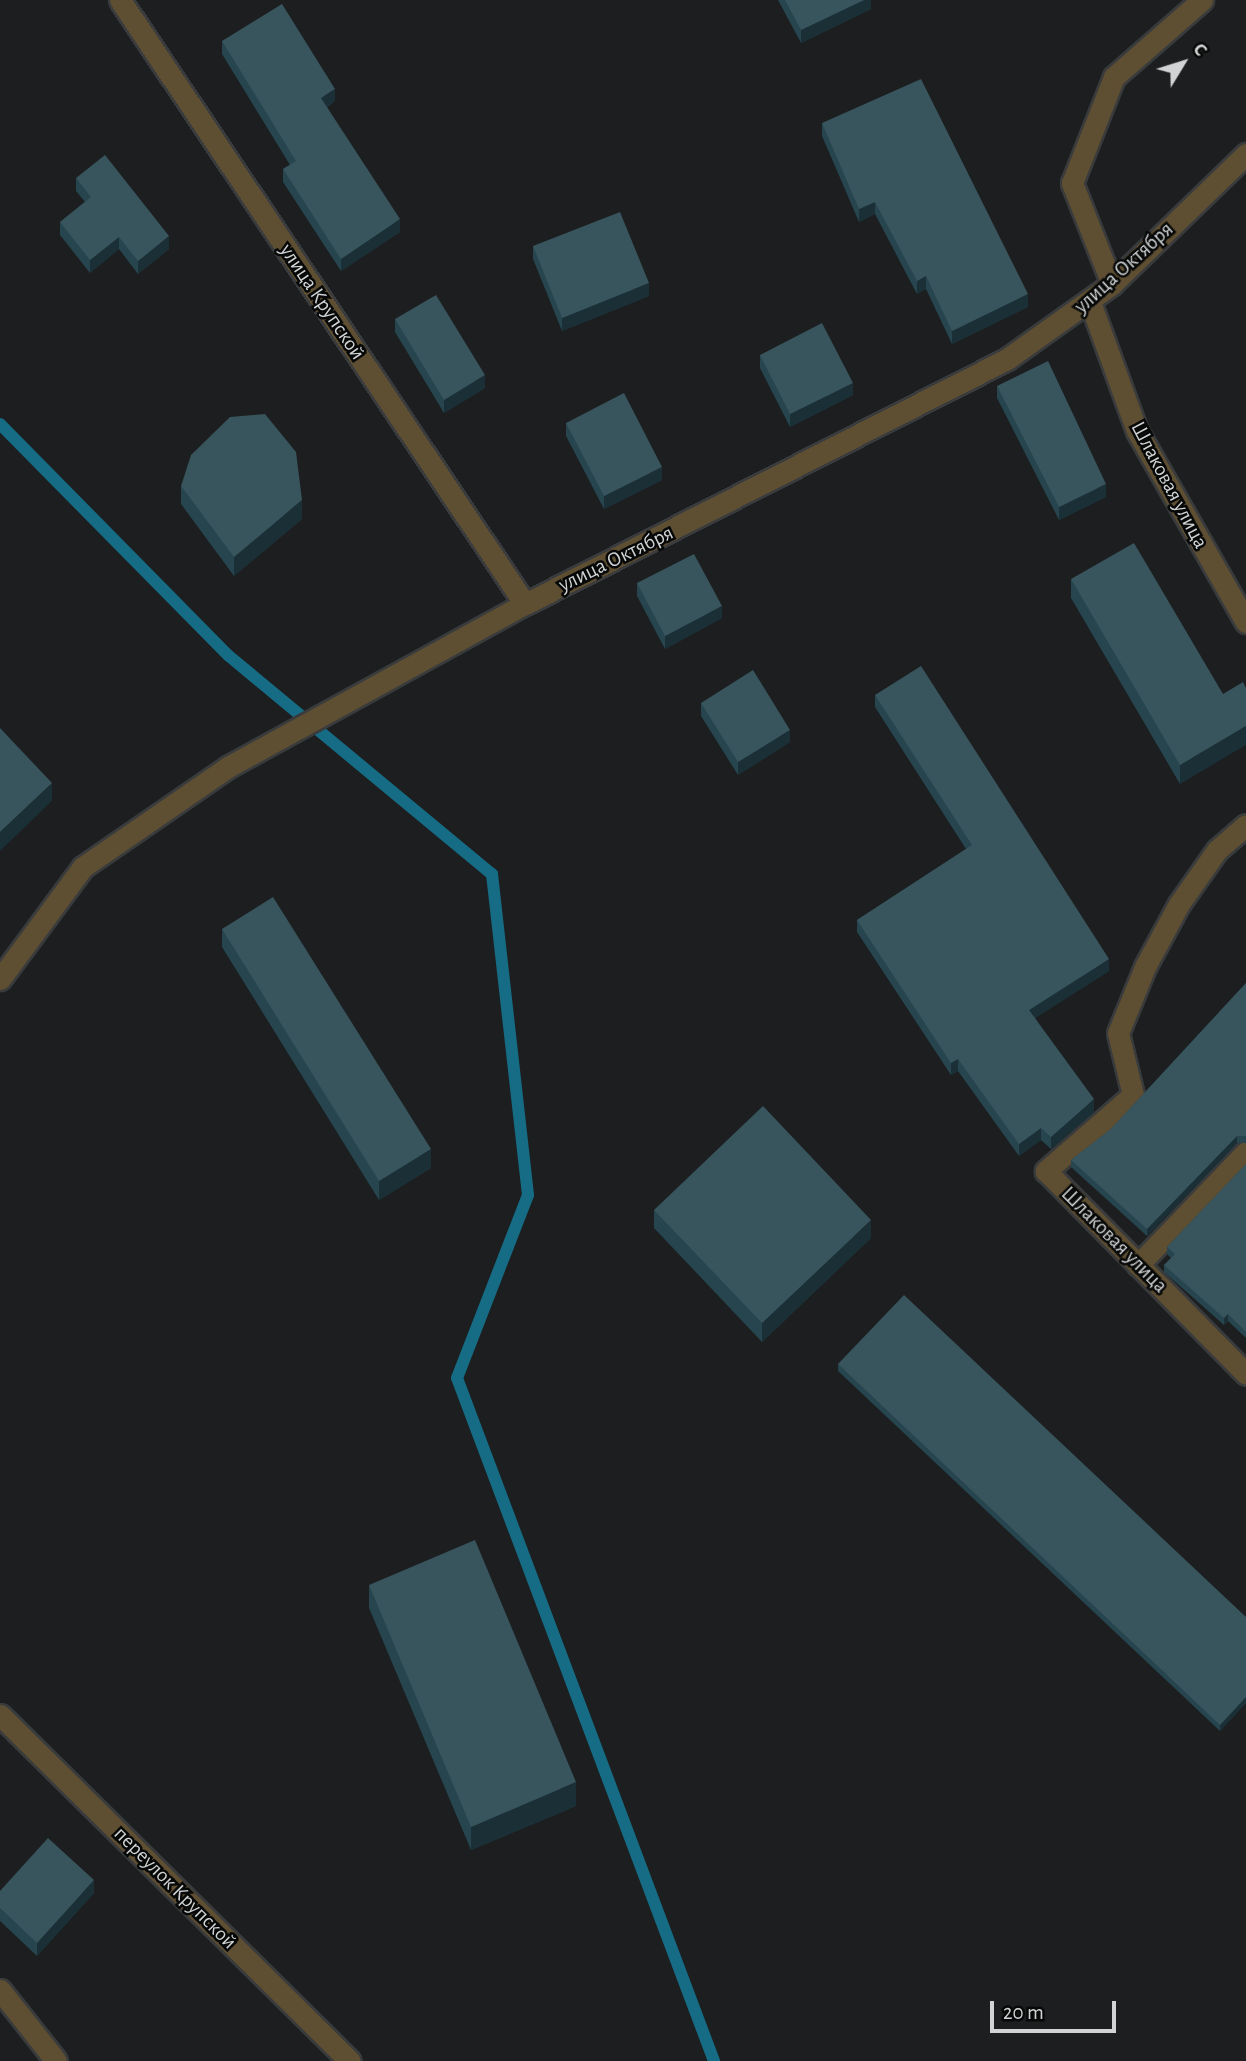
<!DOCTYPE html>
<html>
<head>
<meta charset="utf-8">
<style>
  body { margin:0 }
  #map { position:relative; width:1246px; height:2061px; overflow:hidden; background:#1c1e1f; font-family:"Alegreya Sans",sans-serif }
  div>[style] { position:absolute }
  .stream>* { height:12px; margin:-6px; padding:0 6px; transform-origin:6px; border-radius:6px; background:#166c84 }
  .roads { filter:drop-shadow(2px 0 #393b3c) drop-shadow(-2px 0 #393b3c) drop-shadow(0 2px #393b3c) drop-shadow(0 -2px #393b3c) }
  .minor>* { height:21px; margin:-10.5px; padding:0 10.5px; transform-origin:10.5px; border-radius:10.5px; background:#5e4e32 }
  .wall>* { inset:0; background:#26454f }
  .shaded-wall>* { inset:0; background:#1a2f36 }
  .building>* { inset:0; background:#38545d }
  span { translate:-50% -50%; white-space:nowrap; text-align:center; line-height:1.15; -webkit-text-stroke:5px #070808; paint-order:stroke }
  .street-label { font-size:21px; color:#d1d3d4 }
  .north { position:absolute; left:1148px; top:28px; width:70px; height:70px; -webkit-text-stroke:5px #070808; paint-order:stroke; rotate:52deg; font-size:19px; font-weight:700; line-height:28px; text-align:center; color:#d1d3d4 }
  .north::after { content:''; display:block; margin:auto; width:24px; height:32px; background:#d1d3d4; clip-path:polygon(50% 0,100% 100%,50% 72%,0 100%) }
  .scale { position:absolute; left:990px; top:2001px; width:126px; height:32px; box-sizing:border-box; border:4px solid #d1d3d4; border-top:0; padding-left:9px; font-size:21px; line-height:24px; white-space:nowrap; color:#d1d3d4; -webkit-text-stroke:5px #070808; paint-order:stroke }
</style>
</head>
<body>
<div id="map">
  <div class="stream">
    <div style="left:0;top:424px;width:326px;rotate:45.4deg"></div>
    <div style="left:229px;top:656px;width:342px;rotate:39.7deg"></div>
    <div style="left:492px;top:874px;width:323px;rotate:83.6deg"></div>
    <div style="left:528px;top:1195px;width:196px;rotate:111.2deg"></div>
    <div style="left:457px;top:1378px;width:730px;rotate:69.38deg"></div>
  </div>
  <div class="roads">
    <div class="minor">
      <div style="left:120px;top:0;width:727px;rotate:56.16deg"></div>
      <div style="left:1112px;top:284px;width:109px;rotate:-111.6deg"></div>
      <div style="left:1072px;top:183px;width:114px;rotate:-68.4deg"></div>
      <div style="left:1114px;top:77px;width:117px;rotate:-41.2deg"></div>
      <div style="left:1090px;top:302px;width:137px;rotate:70deg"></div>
      <div style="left:1137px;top:431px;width:220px;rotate:60.3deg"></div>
      <div style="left:1246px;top:825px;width:38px;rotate:139deg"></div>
      <div style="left:1217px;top:850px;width:66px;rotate:125.1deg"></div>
      <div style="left:1179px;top:904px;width:72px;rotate:118.4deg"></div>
      <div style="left:1145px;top:967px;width:71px;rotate:112.2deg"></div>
      <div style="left:1118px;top:1033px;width:64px;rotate:76.4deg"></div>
      <div style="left:1133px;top:1095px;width:116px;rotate:138.9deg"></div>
      <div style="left:1046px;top:1171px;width:285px;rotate:45.4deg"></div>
      <div style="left:0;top:979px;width:139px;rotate:-53.5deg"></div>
      <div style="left:83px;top:867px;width:176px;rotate:-34.6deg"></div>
      <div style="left:228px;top:767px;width:339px;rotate:-28.8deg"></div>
      <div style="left:525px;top:604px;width:541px;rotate:-26.94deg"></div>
      <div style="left:1007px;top:359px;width:129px;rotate:-35.5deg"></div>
      <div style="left:1112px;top:284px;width:187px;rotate:-44.1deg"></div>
      <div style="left:1138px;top:1265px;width:156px;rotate:-46.3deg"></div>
      <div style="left:0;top:1715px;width:492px;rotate:44.7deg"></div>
      <div style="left:0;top:1990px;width:90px;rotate:51.7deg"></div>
    </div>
  </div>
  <div class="wall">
    <div style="clip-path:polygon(778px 0,871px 0,871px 9px,801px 43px)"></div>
    <div style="clip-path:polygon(222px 41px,335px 101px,327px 107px,400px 232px,341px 271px,283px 182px,283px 169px,290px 165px,222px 54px)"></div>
    <div style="clip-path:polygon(822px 123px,1028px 307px,952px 344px,926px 289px,917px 294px,875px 214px,859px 222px,822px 136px)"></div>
    <div style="clip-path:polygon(76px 178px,169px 249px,138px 274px,119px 249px,90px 273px,60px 235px,60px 222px,85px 202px,76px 191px)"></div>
    <div style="clip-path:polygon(533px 246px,649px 296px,562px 331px,533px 259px)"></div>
    <div style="clip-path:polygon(395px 319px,485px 388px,444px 413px,395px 332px)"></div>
    <div style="clip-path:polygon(760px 355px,853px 395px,790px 427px,760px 368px)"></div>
    <div style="clip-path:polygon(997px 386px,1106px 497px,1059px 520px,997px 398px)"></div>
    <div style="clip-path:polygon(566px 423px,662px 480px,604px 509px,566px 436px)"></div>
    <div style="clip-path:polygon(181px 486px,302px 519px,234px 576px,181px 504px)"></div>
    <div style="clip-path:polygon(1071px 579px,1223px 694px,1180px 784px,1071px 598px)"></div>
    <div style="clip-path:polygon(637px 583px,722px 618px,665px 649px,637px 596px)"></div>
    <div style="clip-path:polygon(875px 695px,1109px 971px,1035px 1018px,1094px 1112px,1051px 1149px,1041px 1140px,1019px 1156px,958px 1071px,951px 1075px,857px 932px,857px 920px,966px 849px,875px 707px)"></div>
    <div style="clip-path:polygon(701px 703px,790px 742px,738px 775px,701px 716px)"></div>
    <div style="clip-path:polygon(222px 929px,431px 1168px,379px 1200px,222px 947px)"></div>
    <div style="clip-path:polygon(1246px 983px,1246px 1143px,1237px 1143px,1147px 1236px,1071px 1167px,1071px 1160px,1111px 1129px)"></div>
    <div style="clip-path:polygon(1246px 1164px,1246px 1338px,1228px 1321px,1224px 1325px,1164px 1272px,1164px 1265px,1171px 1258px,1167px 1254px,1167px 1247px)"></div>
    <div style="clip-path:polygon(654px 1210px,871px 1238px,762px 1342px,654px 1228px)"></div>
    <div style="clip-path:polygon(838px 1364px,1246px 1617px,1246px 1703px,1220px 1731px,838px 1371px)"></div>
    <div style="clip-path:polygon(369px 1585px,576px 1806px,471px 1850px,369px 1608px)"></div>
    <div style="clip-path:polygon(0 1891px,94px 1893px,37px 1956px,0 1921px)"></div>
  </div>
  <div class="shaded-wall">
    <div style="clip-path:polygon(864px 0,871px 0,871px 9px,801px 43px,801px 30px)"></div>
    <div style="clip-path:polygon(335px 89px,335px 101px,321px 110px,321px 98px)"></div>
    <div style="clip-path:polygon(875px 202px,875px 214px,859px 222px,859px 209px)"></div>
    <div style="clip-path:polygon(400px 219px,400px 232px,341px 271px,341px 259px)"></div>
    <div style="clip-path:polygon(169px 236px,169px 249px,138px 274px,138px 261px)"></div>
    <div style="clip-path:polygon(119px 237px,119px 249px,90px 273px,90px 260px)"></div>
    <div style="clip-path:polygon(926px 276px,926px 289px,917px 294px,917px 281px)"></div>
    <div style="clip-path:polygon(649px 283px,649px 296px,562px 331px,562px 318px)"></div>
    <div style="clip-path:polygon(1028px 294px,1028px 307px,952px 344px,952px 331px)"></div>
    <div style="clip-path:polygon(485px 375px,485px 388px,444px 413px,444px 400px)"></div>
    <div style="clip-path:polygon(853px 383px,853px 395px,790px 427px,790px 414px)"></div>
    <div style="clip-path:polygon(662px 467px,662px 480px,604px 509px,604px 496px)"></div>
    <div style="clip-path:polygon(1106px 484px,1106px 497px,1059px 520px,1059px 507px)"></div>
    <div style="clip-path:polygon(302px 500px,302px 519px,234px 576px,234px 557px)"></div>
    <div style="clip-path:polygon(722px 606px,722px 618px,665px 649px,665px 636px)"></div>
    <div style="clip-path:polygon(1246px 726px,1246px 745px,1180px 784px,1180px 765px)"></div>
    <div style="clip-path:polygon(790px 730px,790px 742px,738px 775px,738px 762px)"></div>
    <div style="clip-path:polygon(52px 783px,52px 801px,0 851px,0 832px)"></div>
    <div style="clip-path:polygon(1109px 959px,1109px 971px,1029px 1022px,1029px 1010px)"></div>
    <div style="clip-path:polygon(958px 1059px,958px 1071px,951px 1075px,951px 1063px)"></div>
    <div style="clip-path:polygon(1094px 1099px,1094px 1112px,1051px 1149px,1051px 1137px)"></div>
    <div style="clip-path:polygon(1041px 1128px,1041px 1140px,1019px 1156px,1019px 1144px)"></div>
    <div style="clip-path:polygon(1237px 1136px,1237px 1143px,1147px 1236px,1147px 1229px)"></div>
    <div style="clip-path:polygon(431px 1149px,431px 1168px,379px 1200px,379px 1181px)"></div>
    <div style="clip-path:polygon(871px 1220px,871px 1238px,762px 1342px,762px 1323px)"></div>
    <div style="clip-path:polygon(1228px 1314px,1228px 1321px,1224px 1325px,1224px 1318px)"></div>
    <div style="clip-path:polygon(1246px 1697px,1246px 1703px,1220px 1731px,1220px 1725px)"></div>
    <div style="clip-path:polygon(576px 1782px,576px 1806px,471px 1850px,471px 1827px)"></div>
    <div style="clip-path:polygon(94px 1880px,94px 1893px,37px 1956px,37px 1943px)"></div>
  </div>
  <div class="building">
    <div style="clip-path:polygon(785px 0,864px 0,801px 30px)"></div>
    <div style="clip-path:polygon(282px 4px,335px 89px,321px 98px,400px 219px,341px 259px,283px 169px,296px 161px,222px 41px)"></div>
    <div style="clip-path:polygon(921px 79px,1028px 294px,952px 331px,926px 276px,917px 281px,875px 202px,859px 209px,822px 123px)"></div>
    <div style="clip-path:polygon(105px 155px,169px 236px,138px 261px,119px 237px,90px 260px,60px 222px,91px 197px,76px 178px)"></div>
    <div style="clip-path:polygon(620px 212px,649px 283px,562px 318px,533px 246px)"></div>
    <div style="clip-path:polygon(436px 295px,485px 375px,444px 400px,395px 319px)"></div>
    <div style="clip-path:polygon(822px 323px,853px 383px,790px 414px,760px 355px)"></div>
    <div style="clip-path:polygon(1048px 361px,1106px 484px,1059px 507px,997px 386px)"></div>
    <div style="clip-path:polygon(624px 393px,662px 467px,604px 496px,566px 423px)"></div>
    <div style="clip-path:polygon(265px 414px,296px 452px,302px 500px,234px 557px,181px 486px,191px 455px,230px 417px)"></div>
    <div style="clip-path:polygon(1134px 543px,1223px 694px,1243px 682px,1246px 688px,1246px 726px,1180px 765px,1071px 579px)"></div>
    <div style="clip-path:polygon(694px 554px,722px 606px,665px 636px,637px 583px)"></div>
    <div style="clip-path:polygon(921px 666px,1109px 959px,1029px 1010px,1094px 1099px,1051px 1137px,1041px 1128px,1019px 1144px,958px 1059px,951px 1063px,857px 920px,972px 845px,875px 695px)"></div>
    <div style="clip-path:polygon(753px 670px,790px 730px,738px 762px,701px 703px)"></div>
    <div style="clip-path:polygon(0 728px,52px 783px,0 832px)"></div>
    <div style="clip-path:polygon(273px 897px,431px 1149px,379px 1181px,222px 929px)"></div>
    <div style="clip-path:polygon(1246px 983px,1246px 1136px,1237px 1136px,1147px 1229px,1071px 1160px,1111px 1129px)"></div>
    <div style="clip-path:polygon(763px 1106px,871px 1220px,762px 1323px,654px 1210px)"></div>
    <div style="clip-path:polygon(1246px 1164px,1246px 1332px,1228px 1314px,1224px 1318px,1164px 1265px,1175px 1254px,1167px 1247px)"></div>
    <div style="clip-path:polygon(904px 1295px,1246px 1617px,1246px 1697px,1220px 1725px,838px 1364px)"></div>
    <div style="clip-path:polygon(475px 1540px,576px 1782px,471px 1827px,369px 1585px)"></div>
    <div style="clip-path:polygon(48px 1838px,94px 1880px,37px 1943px,0 1908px,0 1891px)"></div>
  </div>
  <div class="street-label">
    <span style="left:1124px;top:268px;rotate:-42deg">улица Октября</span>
    <span style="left:322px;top:302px;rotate:56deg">улица Крупской</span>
    <span style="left:1169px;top:485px;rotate:62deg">Шлаковая улица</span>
    <span style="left:616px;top:559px;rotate:-26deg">улица Октября</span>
    <span style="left:1114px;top:1240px;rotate:45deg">Шлаковая улица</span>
    <span style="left:175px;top:1888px;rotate:45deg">переулок Крупской</span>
  </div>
  <div class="north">С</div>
  <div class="scale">20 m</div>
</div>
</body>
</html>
